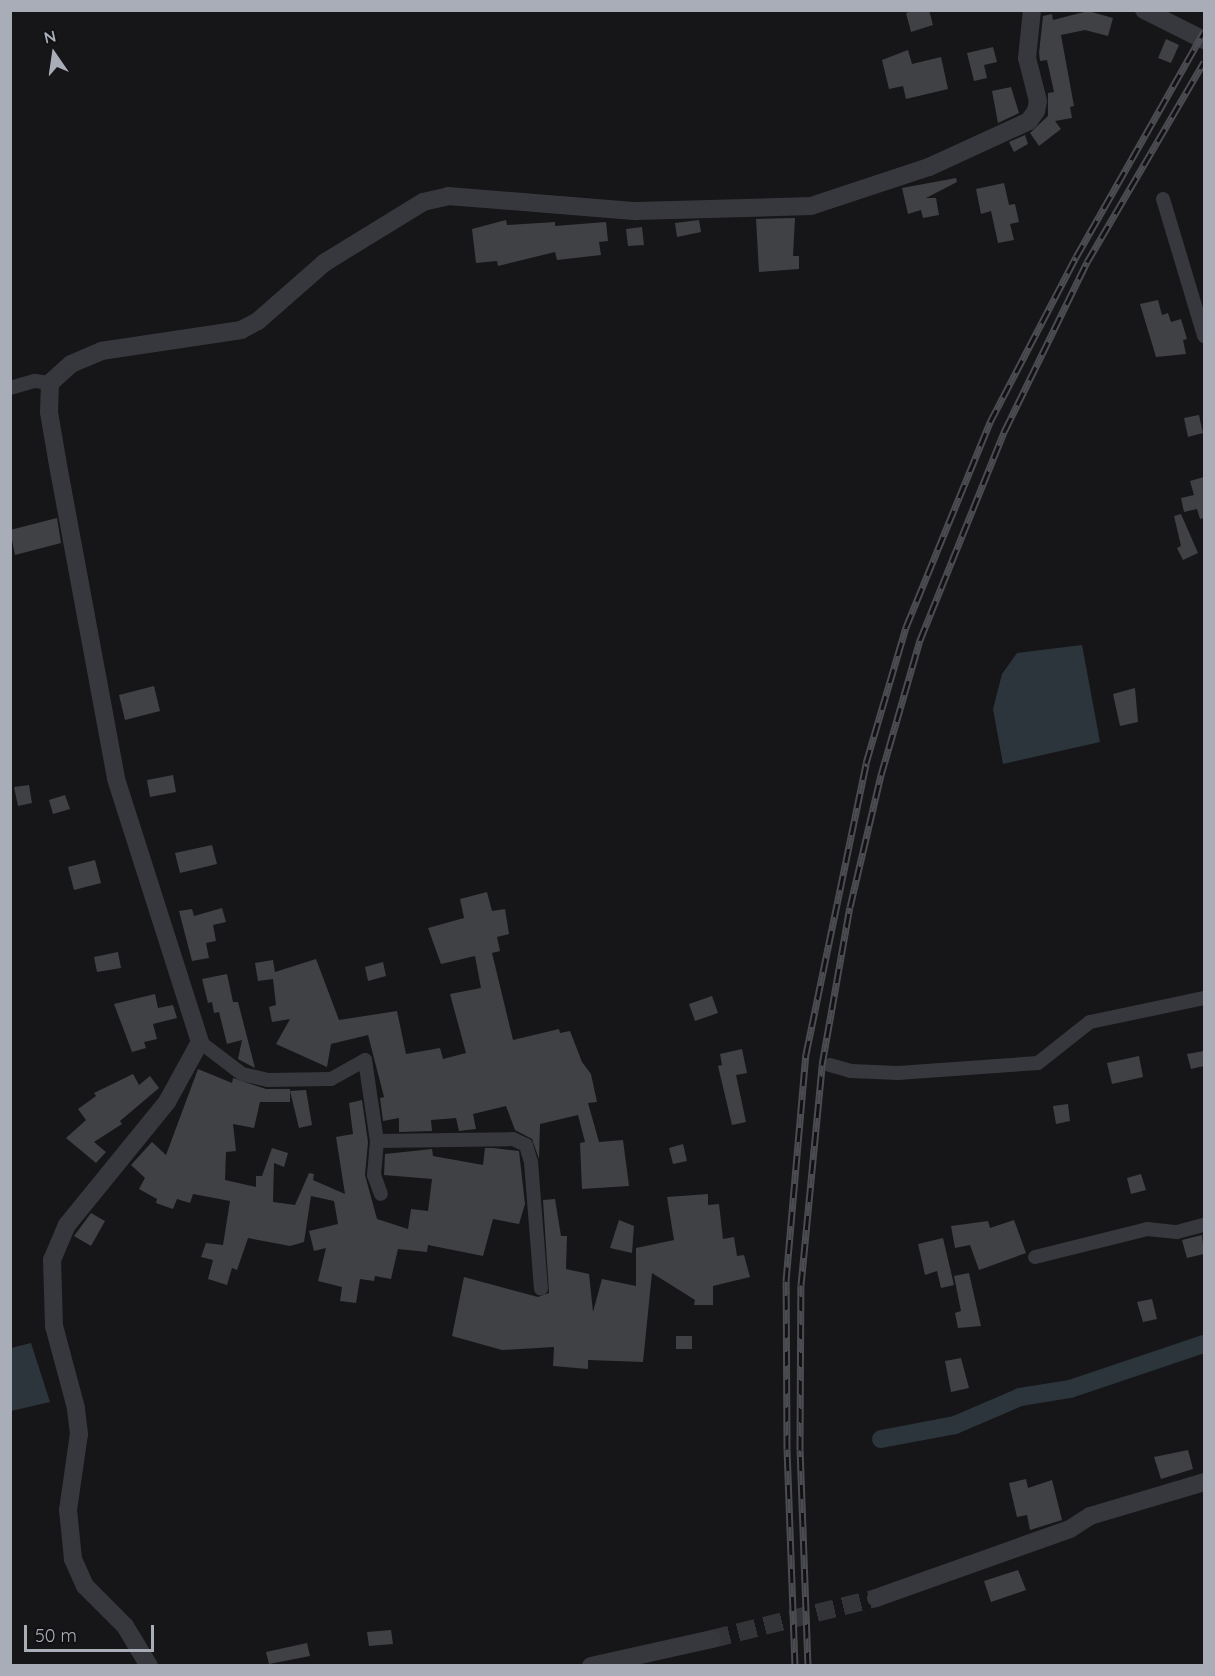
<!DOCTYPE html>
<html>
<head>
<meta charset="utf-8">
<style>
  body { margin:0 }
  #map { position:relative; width:1215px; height:1676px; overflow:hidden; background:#161618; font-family:Quicksand,sans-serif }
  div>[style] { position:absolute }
  .water>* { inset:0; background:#2c353c }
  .canal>* { height:18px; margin:-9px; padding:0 9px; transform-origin:9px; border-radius:9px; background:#2c353c }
  .building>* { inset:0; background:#404145 }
  .tertiary-tunnel>* { height:18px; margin-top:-9px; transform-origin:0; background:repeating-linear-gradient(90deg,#333438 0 18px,transparent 0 27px) }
  .minor>* { height:14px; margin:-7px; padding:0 7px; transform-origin:7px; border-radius:7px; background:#37383d }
  .tertiary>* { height:18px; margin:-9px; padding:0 9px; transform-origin:9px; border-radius:9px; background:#37383d }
  .rail>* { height:7px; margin-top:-3.5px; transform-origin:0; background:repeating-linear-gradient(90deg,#111113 0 14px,#4a4c52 0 28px); box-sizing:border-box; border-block:2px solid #4a4c52 }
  span { translate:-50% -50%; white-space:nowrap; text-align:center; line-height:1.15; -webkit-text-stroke:6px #111113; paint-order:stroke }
  .frame { position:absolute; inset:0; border:12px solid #a8adb8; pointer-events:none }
  .north { position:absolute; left:24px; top:24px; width:60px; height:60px; -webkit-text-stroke:4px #111113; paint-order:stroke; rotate:347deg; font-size:16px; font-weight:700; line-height:24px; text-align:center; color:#a8adb8 }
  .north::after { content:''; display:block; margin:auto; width:21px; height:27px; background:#a8adb8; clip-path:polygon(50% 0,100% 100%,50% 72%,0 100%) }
  .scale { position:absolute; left:24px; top:1625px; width:130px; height:27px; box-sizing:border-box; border:3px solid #a8adb8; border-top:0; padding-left:8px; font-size:18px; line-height:21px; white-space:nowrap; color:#a8adb8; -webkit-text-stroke:4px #111113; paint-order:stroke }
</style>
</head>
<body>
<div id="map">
  <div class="water">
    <div style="clip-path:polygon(1082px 645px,1100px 742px,1003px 764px,993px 709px,1002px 674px,1017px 653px)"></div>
    <div style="clip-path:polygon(31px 1343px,50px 1402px,11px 1411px,11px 1348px)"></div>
  </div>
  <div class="canal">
    <div style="left:881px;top:1439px;width:75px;rotate:-10.7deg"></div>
    <div style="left:955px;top:1425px;width:71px;rotate:-23.3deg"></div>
    <div style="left:1020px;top:1397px;width:51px;rotate:-9.1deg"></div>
    <div style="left:1070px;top:1389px;width:141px;rotate:-18.6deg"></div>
  </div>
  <div class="building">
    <div style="clip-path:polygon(917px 10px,929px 10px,933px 25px,911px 32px,906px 13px)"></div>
    <div style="clip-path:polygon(1088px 11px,1113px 18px,1108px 36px,1085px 30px,1061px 35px,1074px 106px,1070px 107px,1072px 118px,1055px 121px,1061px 129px,1039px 146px,1030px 133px,1048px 116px,1048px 93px,1054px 92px,1047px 60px,1040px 61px,1039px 53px,1043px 16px,1052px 14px,1053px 20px)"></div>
    <div style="clip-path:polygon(1166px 39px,1179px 45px,1171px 63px,1158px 58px)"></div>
    <div style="clip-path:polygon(993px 47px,997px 62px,984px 65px,987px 78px,974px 81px,967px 53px)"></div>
    <div style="clip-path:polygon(908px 50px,912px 64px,941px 57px,948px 89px,906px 99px,903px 86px,889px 89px,882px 60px)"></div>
    <div style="clip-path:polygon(1011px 87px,1019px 113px,998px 123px,992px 91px)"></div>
    <div style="clip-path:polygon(1025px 135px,1028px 144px,1014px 152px,1009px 142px)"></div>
    <div style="clip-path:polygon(956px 178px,957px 182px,926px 198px,936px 198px,939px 215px,923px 218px,921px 210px,908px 214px,902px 188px)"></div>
    <div style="clip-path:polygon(1004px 183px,1009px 205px,1015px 204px,1019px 222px,1010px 224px,1014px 240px,998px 243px,991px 211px,981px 214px,976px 189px)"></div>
    <div style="clip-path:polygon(795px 218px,793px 256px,799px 256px,799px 269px,759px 272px,756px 219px)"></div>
    <div style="clip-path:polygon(506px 220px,507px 225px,555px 222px,555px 226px,606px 222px,608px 241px,599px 242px,601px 255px,557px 260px,555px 252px,498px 266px,497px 261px,476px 263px,472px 229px)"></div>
    <div style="clip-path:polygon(699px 220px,701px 232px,677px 237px,675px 223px)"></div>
    <div style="clip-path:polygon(642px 227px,644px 245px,628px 246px,626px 229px)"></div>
    <div style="clip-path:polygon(1158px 300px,1162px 315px,1168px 313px,1171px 322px,1181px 319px,1187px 339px,1183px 340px,1186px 354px,1156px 357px,1140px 304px)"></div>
    <div style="clip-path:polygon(1199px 415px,1203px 433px,1188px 437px,1184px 418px)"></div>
    <div style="clip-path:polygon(1204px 477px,1204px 518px,1200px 519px,1197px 509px,1184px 512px,1181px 498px,1194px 495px,1190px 481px)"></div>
    <div style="clip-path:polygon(1181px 514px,1198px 553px,1183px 560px,1177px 548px,1181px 546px,1174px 516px)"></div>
    <div style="clip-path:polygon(57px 518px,61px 543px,15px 555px,10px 530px)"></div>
    <div style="clip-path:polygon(154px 686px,160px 711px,125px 720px,119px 695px)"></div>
    <div style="clip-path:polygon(1135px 688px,1138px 722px,1120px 726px,1113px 694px)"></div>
    <div style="clip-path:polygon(173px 775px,176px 792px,150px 797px,147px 780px)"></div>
    <div style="clip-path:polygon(29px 785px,32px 803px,18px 806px,14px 787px)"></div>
    <div style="clip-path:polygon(65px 795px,70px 809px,53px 814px,49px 800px)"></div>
    <div style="clip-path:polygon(212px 845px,217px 864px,180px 873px,175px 853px)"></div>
    <div style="clip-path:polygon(95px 860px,101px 883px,74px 890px,68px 867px)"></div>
    <div style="clip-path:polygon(487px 892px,492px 911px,505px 909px,509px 934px,497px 937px,500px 951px,492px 953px,513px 1040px,559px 1029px,560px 1033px,570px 1031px,582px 1062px,591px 1074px,597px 1102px,588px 1103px,599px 1142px,623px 1140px,629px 1186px,582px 1189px,580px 1143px,585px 1142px,578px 1115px,540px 1124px,539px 1159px,532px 1139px,515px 1130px,506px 1106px,473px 1114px,476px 1129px,459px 1131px,456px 1118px,431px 1120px,432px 1131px,399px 1132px,399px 1118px,383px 1121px,380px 1098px,384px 1097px,368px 1035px,331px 1044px,327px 1067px,276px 1044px,290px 1019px,272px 1022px,269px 1007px,276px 1005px,273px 979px,258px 981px,255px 963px,273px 960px,275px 972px,316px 959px,339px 1020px,397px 1011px,406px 1054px,440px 1048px,443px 1059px,466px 1053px,450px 994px,481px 988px,475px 956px,441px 964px,428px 928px,464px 918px,460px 899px)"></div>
    <div style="clip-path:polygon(222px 908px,226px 922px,213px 925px,216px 941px,206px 943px,209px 958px,192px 961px,179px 911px,192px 909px,194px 916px)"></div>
    <div style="clip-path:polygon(118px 952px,121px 968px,97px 972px,94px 957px)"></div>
    <div style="clip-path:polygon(383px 962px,386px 976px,368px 981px,365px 967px)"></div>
    <div style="clip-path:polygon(227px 974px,233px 1002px,238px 1002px,255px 1068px,238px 1059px,242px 1040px,227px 1044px,219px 1012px,214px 1013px,212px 1002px,208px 1003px,202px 979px)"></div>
    <div style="clip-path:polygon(155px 994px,158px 1008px,173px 1005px,177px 1018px,153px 1024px,157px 1039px,144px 1042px,146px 1048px,132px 1052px,114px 1004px)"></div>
    <div style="clip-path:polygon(712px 996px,718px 1013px,695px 1021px,689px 1004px)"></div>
    <div style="clip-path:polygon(742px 1049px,747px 1073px,736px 1075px,746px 1122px,732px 1125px,718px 1066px,722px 1065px,720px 1054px)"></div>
    <div style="clip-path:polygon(1204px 1051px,1204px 1066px,1191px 1069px,1187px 1054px)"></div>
    <div style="clip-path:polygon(1139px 1056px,1143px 1077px,1112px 1084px,1107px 1063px)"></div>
    <div style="clip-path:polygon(198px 1069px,232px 1083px,233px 1078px,266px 1089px,290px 1089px,290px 1102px,260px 1102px,254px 1128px,233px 1124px,236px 1151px,226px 1152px,225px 1180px,256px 1187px,256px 1176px,262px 1176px,272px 1148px,288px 1153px,284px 1167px,274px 1163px,273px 1202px,295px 1205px,309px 1173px,314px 1174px,313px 1180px,345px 1194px,336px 1137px,353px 1134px,349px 1103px,362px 1100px,368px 1142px,365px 1175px,377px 1219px,408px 1229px,411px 1209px,428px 1211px,432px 1179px,384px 1175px,385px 1154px,432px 1149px,433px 1156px,483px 1165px,485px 1148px,493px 1148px,519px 1151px,525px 1204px,519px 1224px,493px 1219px,483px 1256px,428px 1245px,427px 1252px,398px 1249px,391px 1279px,375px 1276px,374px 1281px,360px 1279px,356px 1303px,340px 1301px,342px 1287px,318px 1281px,326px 1248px,314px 1251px,309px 1231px,338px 1224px,334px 1201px,311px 1196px,304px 1242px,290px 1246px,248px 1238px,237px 1270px,232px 1268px,227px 1285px,208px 1279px,213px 1260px,201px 1257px,206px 1243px,223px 1245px,230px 1201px,193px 1194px,190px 1203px,177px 1199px,173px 1209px,156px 1203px,157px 1199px,139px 1189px,145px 1178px,131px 1165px,152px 1142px,166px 1155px)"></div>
    <div style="clip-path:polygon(133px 1074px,139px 1085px,150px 1076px,159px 1088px,120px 1121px,122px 1124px,94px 1142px,106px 1152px,96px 1163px,66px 1138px,86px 1120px,78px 1109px,96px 1096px,94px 1093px)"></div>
    <div style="clip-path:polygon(306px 1090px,312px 1125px,299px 1128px,290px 1091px)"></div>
    <div style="clip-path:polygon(1068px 1104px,1070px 1121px,1056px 1124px,1053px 1106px)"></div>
    <div style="clip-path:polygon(683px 1144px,687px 1161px,673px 1164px,669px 1148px)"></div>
    <div style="clip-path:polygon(1141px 1174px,1146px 1190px,1131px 1194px,1127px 1178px)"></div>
    <div style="clip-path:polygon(708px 1194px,708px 1205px,719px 1204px,723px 1239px,734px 1237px,737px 1256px,744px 1255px,750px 1277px,713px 1286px,713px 1305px,694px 1305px,695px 1300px,652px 1273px,643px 1362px,588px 1360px,588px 1369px,553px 1366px,554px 1347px,502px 1350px,452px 1336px,464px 1277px,538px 1297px,549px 1293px,543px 1200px,555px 1199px,561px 1236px,567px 1236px,566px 1269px,589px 1274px,593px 1312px,602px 1279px,636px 1286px,636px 1248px,674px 1240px,667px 1197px)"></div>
    <div style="clip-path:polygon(91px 1213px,105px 1221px,91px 1246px,74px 1236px)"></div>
    <div style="clip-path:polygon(619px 1220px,634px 1226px,632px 1253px,610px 1248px)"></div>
    <div style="clip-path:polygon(1014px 1220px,1026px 1253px,979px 1270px,970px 1245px,955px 1248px,951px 1226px,988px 1221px,990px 1228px)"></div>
    <div style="clip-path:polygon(1202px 1235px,1204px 1254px,1187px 1258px,1182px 1240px)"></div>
    <div style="clip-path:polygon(943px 1238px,954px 1285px,941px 1288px,937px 1271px,925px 1275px,918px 1244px)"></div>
    <div style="clip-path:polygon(969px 1273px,981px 1326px,958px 1328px,955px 1313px,961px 1311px,954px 1276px)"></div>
    <div style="clip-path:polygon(1152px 1299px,1157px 1319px,1143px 1322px,1137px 1302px)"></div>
    <div style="clip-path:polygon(676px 1336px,692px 1336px,692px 1349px,676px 1349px)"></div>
    <div style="clip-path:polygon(961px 1358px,969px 1388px,951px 1392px,945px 1361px)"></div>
    <div style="clip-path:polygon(1188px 1450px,1193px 1469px,1161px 1479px,1154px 1457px)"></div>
    <div style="clip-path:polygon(1026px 1479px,1028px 1488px,1052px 1480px,1062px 1520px,1030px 1530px,1027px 1515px,1017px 1517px,1009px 1483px)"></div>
    <div style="clip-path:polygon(1018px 1570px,1026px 1590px,991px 1602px,984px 1581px)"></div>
    <div style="clip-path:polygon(391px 1630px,393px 1644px,369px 1646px,367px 1632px)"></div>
    <div style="clip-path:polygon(307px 1643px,310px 1656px,269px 1664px,266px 1652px)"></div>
  </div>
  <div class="tertiary-tunnel">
    <div style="left:712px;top:1639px;width:169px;rotate:-14deg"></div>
  </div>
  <div class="minor">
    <div style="left:1163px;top:199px;width:143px;rotate:73.3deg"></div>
    <div style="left:10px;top:388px;width:26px;rotate:-16deg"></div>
    <div style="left:35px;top:381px;width:15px;rotate:8deg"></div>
    <div style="left:200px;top:1042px;width:53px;rotate:37.3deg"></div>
    <div style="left:242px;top:1074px;width:27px;rotate:13deg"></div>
    <div style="left:268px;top:1080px;width:63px;rotate:-0.9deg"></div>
    <div style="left:331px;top:1079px;width:39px;rotate:-29deg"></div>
    <div style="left:365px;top:1060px;width:82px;rotate:81.6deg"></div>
    <div style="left:377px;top:1141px;width:34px;rotate:95deg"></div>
    <div style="left:374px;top:1175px;width:20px;rotate:70deg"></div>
    <div style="left:830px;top:1065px;width:22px;rotate:16deg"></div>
    <div style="left:851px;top:1071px;width:47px;rotate:2.4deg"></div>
    <div style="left:898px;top:1073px;width:140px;rotate:-4.1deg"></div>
    <div style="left:1038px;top:1063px;width:66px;rotate:-38.3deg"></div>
    <div style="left:1090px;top:1022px;width:116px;rotate:-11.9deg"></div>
    <div style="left:377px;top:1141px;width:136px;rotate:-0.8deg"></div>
    <div style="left:513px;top:1139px;width:14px;rotate:25deg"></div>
    <div style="left:526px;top:1145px;width:18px;rotate:74deg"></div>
    <div style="left:531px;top:1162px;width:127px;rotate:85.5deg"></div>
    <div style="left:1035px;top:1257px;width:115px;rotate:-14deg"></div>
    <div style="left:1147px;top:1229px;width:30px;rotate:6deg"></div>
    <div style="left:1177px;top:1232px;width:28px;rotate:-15deg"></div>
  </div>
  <div class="tertiary">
    <div style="left:1144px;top:10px;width:67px;rotate:26.6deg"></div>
    <div style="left:876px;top:1598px;width:206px;rotate:-19.6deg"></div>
    <div style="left:1070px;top:1529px;width:24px;rotate:-33deg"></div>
    <div style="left:1090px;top:1516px;width:119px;rotate:-16.6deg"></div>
    <div style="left:149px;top:1666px;width:47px;rotate:-121deg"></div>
    <div style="left:125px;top:1626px;width:57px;rotate:-135deg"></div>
    <div style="left:85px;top:1586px;width:30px;rotate:-114deg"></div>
    <div style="left:73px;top:1559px;width:49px;rotate:-95.8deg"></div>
    <div style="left:68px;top:1510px;width:77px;rotate:-81.8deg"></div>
    <div style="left:79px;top:1434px;width:26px;rotate:-97deg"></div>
    <div style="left:76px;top:1408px;width:85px;rotate:-105deg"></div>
    <div style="left:54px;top:1326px;width:66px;rotate:-91.7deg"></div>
    <div style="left:52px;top:1260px;width:38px;rotate:-67deg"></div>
    <div style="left:67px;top:1225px;width:159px;rotate:-50.9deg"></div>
    <div style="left:167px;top:1102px;width:68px;rotate:-61.2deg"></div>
    <div style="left:200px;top:1042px;width:277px;rotate:-107.7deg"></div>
    <div style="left:116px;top:778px;width:324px;rotate:-100.5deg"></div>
    <div style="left:57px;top:459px;width:48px;rotate:-99.7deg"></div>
    <div style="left:49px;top:412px;width:29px;rotate:-88deg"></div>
    <div style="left:50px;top:383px;width:28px;rotate:-42deg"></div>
    <div style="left:71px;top:364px;width:33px;rotate:-23deg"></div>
    <div style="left:101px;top:351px;width:142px;rotate:-8.5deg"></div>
    <div style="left:241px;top:330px;width:19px;rotate:-28deg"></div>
    <div style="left:258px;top:321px;width:88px;rotate:-41.3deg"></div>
    <div style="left:324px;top:263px;width:116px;rotate:-31.6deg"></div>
    <div style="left:423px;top:202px;width:26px;rotate:-13deg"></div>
    <div style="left:448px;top:196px;width:189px;rotate:4.6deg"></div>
    <div style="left:636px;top:211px;width:175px;rotate:-1.6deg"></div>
    <div style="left:811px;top:206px;width:124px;rotate:-18.3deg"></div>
    <div style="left:929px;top:167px;width:110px;rotate:-24.7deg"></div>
    <div style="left:1029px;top:121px;width:12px;rotate:-55deg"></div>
    <div style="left:1036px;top:111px;width:10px;rotate:-79deg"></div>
    <div style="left:1038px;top:101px;width:44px;rotate:-104.3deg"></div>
    <div style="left:1027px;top:58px;width:48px;rotate:-84.1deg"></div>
    <div style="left:591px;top:1666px;width:124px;rotate:-12.6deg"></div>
  </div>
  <div class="rail">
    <div style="left:795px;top:1666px;width:217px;rotate:-92.1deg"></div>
    <div style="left:787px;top:1449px;width:168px;rotate:-90.3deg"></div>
    <div style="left:786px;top:1281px;width:228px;rotate:-85deg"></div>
    <div style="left:806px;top:1054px;width:297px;rotate:-78.3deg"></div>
    <div style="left:866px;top:763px;width:142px;rotate:-73.6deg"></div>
    <div style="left:906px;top:627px;width:222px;rotate:-67.7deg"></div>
    <div style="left:990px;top:422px;width:186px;rotate:-62.5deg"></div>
    <div style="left:1076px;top:257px;width:259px;rotate:-60.4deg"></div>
    <div style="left:808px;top:1666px;width:216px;rotate:-92.1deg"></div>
    <div style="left:800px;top:1450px;width:165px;rotate:-89.7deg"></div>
    <div style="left:801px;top:1285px;width:221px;rotate:-84.5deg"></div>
    <div style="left:822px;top:1065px;width:160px;rotate:-80deg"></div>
    <div style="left:850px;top:907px;width:136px;rotate:-76.8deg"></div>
    <div style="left:881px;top:775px;width:141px;rotate:-73.9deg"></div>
    <div style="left:920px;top:640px;width:227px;rotate:-68deg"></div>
    <div style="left:1005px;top:430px;width:187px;rotate:-64deg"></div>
    <div style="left:1087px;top:262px;width:232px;rotate:-59.7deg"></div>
  </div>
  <div class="frame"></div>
  <div class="north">N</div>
  <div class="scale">50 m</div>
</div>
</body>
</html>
